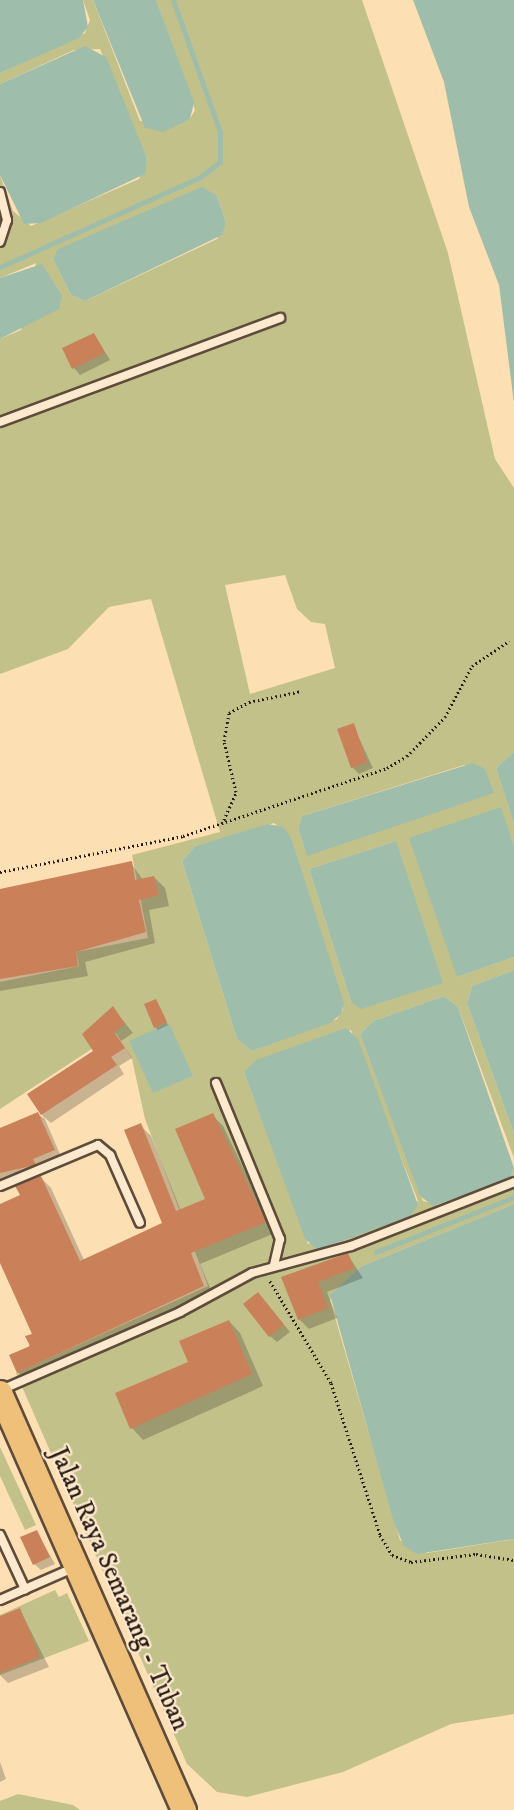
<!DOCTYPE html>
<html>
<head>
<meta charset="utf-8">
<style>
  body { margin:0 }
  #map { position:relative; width:514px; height:1810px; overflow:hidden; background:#fcdfb3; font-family:"IM FELL DW Pica",serif }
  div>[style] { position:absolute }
  .green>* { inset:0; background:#c3c18a }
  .water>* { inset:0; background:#9fbdab }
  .shadow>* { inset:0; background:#0003 }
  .stream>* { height:5px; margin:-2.5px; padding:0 2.5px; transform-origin:2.5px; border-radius:2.5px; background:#9fbdab }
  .building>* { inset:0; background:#ca8159 }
  .path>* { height:3px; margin-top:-1.5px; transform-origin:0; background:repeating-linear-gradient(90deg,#2a1b13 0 1.5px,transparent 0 4.5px) }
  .roads { filter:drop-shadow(2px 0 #5e4c3b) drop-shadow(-2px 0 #5e4c3b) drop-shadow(0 2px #5e4c3b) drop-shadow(0 -2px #5e4c3b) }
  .service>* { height:8px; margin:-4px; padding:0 4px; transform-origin:4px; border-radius:4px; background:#fdeace }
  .trunk>* { height:24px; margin:-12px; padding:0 12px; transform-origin:12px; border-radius:12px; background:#eec07a }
  span { translate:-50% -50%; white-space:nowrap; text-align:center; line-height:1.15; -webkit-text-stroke:4.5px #fdeace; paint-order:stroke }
  .street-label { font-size:26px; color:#2a1b13 }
</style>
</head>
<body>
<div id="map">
  <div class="green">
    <div style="clip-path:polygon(evenodd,83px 0,93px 0,140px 121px,190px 119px,195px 110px,156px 0,362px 0,448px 253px,495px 459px,514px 488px,514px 752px,496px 768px,514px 824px,514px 846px,500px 807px,457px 977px,514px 957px,514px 970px,472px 986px,467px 1003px,514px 1134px,514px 1158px,458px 1007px,444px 996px,373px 1021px,360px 1034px,423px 1201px,440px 1205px,509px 1180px,514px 1168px,514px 1204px,362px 1266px,330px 1300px,400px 1540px,427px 1553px,514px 1539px,514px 1714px,451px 1724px,343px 1772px,247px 1797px,217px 1792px,187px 1764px,16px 1373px,208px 1286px,145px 1119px,132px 1059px,116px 1033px,0 1109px,0 982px,79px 966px,76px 952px,148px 938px,132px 855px,220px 832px,151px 599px,109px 607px,68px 649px,0 674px,0 339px,21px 330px,36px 263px,0 278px,0 175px,13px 211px,31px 226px,139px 179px,147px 158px,100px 49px,74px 50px,0 84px,0 73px,85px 33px,90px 20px,83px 0,217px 196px,226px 222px,217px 239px,85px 301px,71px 295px,53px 259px,217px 196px,83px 0,285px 575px,297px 609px,311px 622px,325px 624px,335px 668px,250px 694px,225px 585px,285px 575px,83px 0,464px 765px,485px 769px,487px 777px,307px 855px,298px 828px,302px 816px,464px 765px,83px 0,274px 823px,291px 837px,343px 1009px,337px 1019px,252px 1051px,237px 1039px,182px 861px,195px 846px,274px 823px,83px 0,396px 841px,351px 1002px,309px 869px,396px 841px,83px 0,351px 1030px,418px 1201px,308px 1244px,244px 1072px,351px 1030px)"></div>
    <div style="clip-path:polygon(0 1447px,36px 1525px,25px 1530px,0 1476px)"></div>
    <div style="clip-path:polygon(55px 1590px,59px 1597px,67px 1593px,89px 1641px,0 1675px,0 1615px)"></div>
    <div style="clip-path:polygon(18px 1794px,73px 1805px,80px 1810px,0 1810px,0 1801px)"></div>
  </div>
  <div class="water">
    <div style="clip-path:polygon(0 0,83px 0,88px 27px,79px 38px,0 73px)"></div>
    <div style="clip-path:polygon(93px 0,156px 0,194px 102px,190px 119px,163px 132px,145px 128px)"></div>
    <div style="clip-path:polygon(413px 0,514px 0,514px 403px,499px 285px,469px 207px,444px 82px)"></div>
    <div style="clip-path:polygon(85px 46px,106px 57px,147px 158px,145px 174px,41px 223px,24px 224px,0 175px,0 84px)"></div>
    <div style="clip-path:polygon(202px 187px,217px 196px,226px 222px,222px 235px,85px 301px,71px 295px,53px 259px,58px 249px)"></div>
    <div style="clip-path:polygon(42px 264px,62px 296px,59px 309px,0 339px,0 278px)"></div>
    <div style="clip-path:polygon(514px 752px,514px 824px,496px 768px)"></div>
    <div style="clip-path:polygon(473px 763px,485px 769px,494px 793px,307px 856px,298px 828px,302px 816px)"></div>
    <div style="clip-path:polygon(501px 807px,514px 846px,514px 957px,457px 977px,409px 838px)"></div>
    <div style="clip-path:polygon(268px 824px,283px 827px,291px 837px,344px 1003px,341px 1014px,330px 1023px,252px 1051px,237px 1039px,182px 861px,195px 846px)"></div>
    <div style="clip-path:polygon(396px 841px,443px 983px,361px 1009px,351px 1002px,309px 869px)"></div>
    <div style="clip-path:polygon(514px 970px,514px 1134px,467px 1003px,472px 986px)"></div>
    <div style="clip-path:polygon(444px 996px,458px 1007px,514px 1168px,509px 1180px,433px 1206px,420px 1196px,360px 1034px,373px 1021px)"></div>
    <div style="clip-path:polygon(169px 1023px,193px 1076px,153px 1093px,129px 1041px)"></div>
    <div style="clip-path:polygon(346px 1028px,358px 1039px,418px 1205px,410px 1216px,318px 1250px,305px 1239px,244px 1072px,256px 1060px)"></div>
    <div style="clip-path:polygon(514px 1204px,514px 1539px,417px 1554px,404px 1546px,394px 1523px,330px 1295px,362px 1266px)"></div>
  </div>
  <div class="shadow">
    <div style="clip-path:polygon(94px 334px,110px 360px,80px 375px,74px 368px)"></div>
    <div style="clip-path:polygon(353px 725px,373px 768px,359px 774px,352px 767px)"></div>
    <div style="clip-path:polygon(131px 863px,143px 880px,154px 877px,165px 888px,169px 906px,149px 910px,155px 943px,85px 962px,88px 976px,0 991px,0 890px)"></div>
    <div style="clip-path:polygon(156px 1000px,168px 1025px,158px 1030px,155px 1027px)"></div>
    <div style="clip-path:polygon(113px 1008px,133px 1033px,121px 1041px,132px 1058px,119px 1066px,124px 1074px,51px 1123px,44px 1117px,62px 1159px,41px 1168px,39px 1176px,51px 1188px,84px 1260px,164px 1224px,140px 1125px,151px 1136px,181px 1211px,207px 1200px,212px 1115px,223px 1126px,275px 1233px,200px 1264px,214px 1297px,29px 1383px,18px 1372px,34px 1334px,0 1260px,0 1206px,22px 1196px,22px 1185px,16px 1179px,0 1185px,0 1131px,38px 1114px,45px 1119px,29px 1095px,95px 1051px)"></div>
    <div style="clip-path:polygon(348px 1255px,363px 1278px,327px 1292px,337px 1318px,309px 1329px,299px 1319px,283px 1278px)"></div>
    <div style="clip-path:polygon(264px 1300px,290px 1332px,277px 1342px,270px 1336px)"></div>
    <div style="clip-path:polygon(229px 1321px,240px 1333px,263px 1386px,143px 1440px,132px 1428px)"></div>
    <div style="clip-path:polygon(36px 1531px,55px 1564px,41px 1570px,34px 1564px)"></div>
    <div style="clip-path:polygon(20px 1610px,49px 1667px,8px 1683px,0 1675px,0 1618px)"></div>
    <div style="clip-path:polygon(0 1762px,6px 1779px,0 1782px)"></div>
  </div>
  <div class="stream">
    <div style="left:0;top:267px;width:219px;rotate:-24.2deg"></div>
    <div style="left:200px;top:177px;width:25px;rotate:-37deg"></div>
    <div style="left:220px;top:162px;width:30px;rotate:-90deg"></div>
    <div style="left:220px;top:132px;width:140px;rotate:-109.6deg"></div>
    <div style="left:376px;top:1252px;width:149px;rotate:-21.7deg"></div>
  </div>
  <div class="building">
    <div style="clip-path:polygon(94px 333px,105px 353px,72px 369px,62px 348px)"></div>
    <div style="clip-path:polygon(354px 723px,367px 762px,351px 768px,337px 729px)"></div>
    <div style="clip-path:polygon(132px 861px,135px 880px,154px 876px,159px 895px,139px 900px,146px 932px,76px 952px,78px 966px,0 979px,0 889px)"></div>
    <div style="clip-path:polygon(156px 999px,167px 1022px,154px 1028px,144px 1004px)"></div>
    <div style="clip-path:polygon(113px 1006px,125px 1024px,114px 1032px,125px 1048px,111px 1057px,117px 1065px,41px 1115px,27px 1094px,93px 1051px,82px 1034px)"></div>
    <div style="clip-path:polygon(38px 1112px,55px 1150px,33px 1159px,36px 1165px,0 1173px,0 1128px)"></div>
    <div style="clip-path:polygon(213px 1113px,266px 1222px,191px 1253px,204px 1286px,17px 1373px,9px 1355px,30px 1346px,25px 1336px,32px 1334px,0 1263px,0 1204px,20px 1195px,15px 1186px,41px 1176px,80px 1261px,162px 1223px,124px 1130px,141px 1123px,176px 1211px,205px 1199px,175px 1129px)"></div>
    <div style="clip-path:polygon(348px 1253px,354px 1268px,318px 1282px,328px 1308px,298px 1320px,281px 1277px)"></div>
    <div style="clip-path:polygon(258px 1292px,284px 1325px,269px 1337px,243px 1304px)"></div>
    <div style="clip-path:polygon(229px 1320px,252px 1374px,130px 1429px,115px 1393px,188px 1362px,179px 1341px)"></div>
    <div style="clip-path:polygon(37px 1530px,50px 1557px,33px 1565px,20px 1537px)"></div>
    <div style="clip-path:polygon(20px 1608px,40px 1657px,0 1673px,0 1616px)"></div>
  </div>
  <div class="path">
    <div style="left:222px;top:824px;width:35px;rotate:-66deg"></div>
    <div style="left:236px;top:792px;width:52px;rotate:-103.2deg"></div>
    <div style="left:224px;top:741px;width:28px;rotate:-80deg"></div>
    <div style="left:229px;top:713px;width:23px;rotate:-29deg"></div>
    <div style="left:249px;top:702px;width:54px;rotate:-11.7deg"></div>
    <div style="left:0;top:872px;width:187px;rotate:-11.1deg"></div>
    <div style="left:183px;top:836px;width:215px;rotate:-18.4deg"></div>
    <div style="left:387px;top:768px;width:23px;rotate:-31deg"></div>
    <div style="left:407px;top:756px;width:54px;rotate:-45.7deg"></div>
    <div style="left:445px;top:717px;width:58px;rotate:-62.1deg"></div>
    <div style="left:472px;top:666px;width:45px;rotate:-34deg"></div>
    <div style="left:270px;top:1281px;width:119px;rotate:59.1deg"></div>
    <div style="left:331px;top:1383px;width:160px;rotate:72.1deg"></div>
    <div style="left:380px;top:1535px;width:23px;rotate:59deg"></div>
    <div style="left:392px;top:1555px;width:20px;rotate:20deg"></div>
    <div style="left:411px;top:1562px;width:65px;rotate:-7deg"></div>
    <div style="left:476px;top:1554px;width:38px;rotate:9deg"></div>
  </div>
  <div class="roads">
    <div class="service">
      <div style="left:0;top:192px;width:29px;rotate:76deg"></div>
      <div style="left:7px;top:220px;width:23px;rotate:108deg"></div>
      <div style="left:0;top:422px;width:299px;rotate:-20.4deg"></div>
      <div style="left:216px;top:1083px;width:169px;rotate:67.7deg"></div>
      <div style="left:280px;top:1239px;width:27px;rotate:103deg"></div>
      <div style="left:0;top:1186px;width:106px;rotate:-22.7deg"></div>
      <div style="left:98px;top:1145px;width:16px;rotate:40deg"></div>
      <div style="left:110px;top:1155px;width:74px;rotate:66.2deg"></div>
      <div style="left:1px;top:1390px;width:195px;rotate:-23.5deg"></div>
      <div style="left:180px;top:1312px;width:82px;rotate:-28.4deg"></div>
      <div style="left:252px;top:1273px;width:103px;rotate:-15.3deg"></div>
      <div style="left:351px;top:1246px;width:175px;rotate:-21.4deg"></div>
      <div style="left:0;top:1535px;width:60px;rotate:65.2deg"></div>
      <div style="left:0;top:1600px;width:82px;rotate:-23.7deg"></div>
    </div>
    <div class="trunk">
      <div style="left:0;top:1393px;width:456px;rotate:66.2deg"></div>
    </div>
  </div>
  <div class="street-label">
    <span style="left:119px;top:1589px;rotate:66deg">Jalan Raya Semarang - Tuban</span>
  </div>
</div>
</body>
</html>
